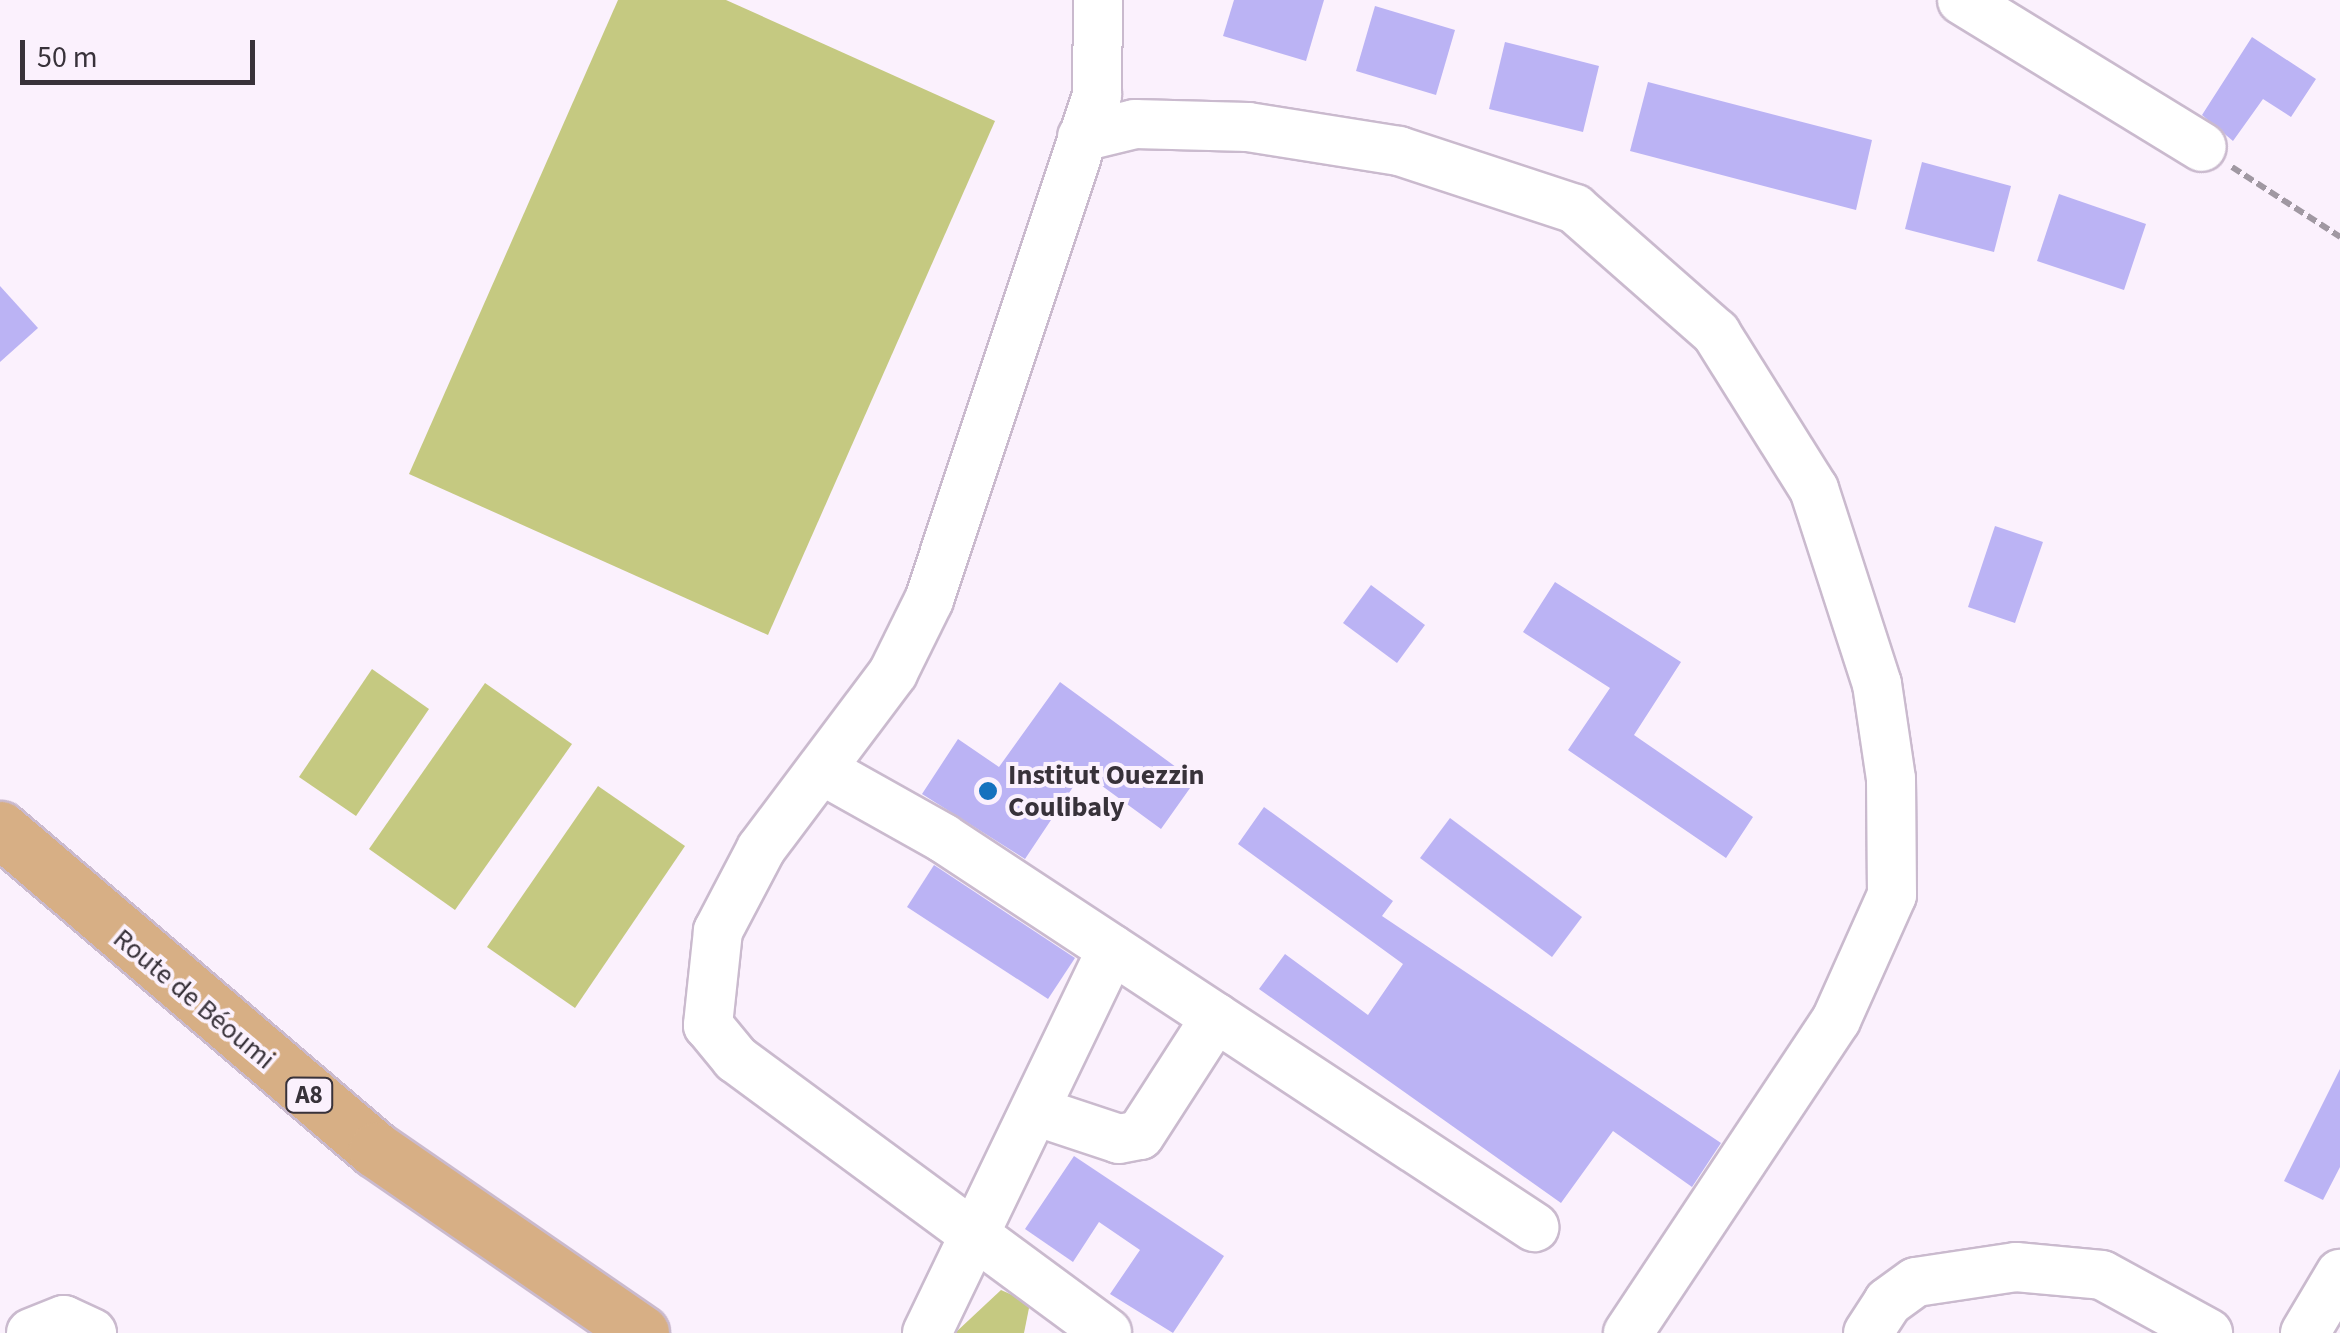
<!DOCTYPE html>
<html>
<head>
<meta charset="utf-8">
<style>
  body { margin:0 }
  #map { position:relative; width:2340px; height:1333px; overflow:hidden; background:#fbf1fd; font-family:"Source Sans 3",sans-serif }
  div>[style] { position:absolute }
  .green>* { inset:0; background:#c5c981 }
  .building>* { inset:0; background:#bbb3f4 }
  .path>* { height:6px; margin-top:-3px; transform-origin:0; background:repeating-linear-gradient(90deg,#a098a2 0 10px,transparent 0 15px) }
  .roads { filter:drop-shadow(2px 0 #cabace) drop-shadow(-2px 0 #cabace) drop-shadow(0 2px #cabace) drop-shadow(0 -2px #cabace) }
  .minor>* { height:48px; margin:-24px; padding:0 24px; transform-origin:24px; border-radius:24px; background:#fff }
  .major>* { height:55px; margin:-27.5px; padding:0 27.5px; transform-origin:27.5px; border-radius:27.5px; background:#d7af85 }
  .dots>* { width:28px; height:28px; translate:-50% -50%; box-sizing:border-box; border:5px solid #fbf1fd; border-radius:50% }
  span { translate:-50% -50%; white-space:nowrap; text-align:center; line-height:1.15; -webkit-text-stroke:8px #fbf1fd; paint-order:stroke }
  .shield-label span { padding:2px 8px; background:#fbf1fd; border:2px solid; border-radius:8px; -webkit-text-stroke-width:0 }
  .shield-label { font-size:25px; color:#38323a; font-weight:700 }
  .poi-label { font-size:28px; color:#38323a; font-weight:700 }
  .left { translate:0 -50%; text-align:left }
  .street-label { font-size:28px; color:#38323a }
  .scale { position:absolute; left:20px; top:40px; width:235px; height:45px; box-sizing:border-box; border:5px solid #38323a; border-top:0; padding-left:12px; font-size:30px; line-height:35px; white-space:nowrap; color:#38323a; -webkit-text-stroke:8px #fbf1fd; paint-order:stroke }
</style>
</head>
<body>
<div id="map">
  <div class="green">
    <div style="clip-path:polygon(618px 0,726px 0,995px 121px,768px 635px,409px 474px)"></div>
    <div style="clip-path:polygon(372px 669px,429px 709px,356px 816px,299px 777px)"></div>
    <div style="clip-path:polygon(485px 683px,572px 744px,455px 910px,369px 849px)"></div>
    <div style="clip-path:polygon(598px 786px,685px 846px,575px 1008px,487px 947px)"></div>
    <div style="clip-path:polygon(1001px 1290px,1030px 1303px,1024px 1333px,955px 1333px)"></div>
  </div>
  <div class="building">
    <div style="clip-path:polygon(1234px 0,1324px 0,1306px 61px,1223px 36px)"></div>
    <div style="clip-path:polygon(1375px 6px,1455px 30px,1436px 95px,1356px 71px)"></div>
    <div style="clip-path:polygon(2252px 37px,2316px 79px,2291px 117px,2263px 99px,2233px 141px,2202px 115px)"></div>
    <div style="clip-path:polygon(1505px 42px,1599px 66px,1583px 132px,1489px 109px)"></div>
    <div style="clip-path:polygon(1648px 82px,1872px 140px,1856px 210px,1630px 151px)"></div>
    <div style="clip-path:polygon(1922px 162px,2011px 186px,1994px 252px,1905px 229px)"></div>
    <div style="clip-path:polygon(2059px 194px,2146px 224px,2124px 290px,2037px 261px)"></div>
    <div style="clip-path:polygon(0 286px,38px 328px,0 362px)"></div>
    <div style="clip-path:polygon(1995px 526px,2043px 542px,2015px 623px,1968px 607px)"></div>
    <div style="clip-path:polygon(1555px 582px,1681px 662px,1634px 735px,1753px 817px,1726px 858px,1568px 750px,1610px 688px,1523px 632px)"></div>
    <div style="clip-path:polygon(1371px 585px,1425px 625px,1397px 663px,1343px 623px)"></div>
    <div style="clip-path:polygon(1060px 682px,1195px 781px,1161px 829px,1083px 772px,1025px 859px,922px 794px,958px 739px,999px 767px)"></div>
    <div style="clip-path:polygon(1264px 807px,1393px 901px,1382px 916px,1721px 1143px,1692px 1187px,1613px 1131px,1561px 1203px,1259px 989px,1285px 954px,1368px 1015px,1403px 964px,1238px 844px)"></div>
    <div style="clip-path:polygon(1450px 818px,1582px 917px,1552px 957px,1420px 858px)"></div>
    <div style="clip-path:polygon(934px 865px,1075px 958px,1048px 999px,907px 907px)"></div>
    <div style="clip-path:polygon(2340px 1069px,2340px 1167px,2323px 1200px,2284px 1181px)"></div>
    <div style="clip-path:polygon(1074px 1156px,1224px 1256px,1173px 1333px,1110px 1294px,1140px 1250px,1099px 1222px,1073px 1262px,1025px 1229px)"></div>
  </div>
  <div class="path">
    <div style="left:2232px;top:167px;width:129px;rotate:32.9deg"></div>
  </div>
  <div class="roads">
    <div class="minor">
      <div style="left:1098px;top:0;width:95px;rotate:90.6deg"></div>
      <div style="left:1097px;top:95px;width:532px;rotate:108.4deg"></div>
      <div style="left:929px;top:600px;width:81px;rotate:116.3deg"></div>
      <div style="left:893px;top:673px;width:220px;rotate:126.9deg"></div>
      <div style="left:761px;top:849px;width:93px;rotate:117.7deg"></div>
      <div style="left:718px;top:931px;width:95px;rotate:96.1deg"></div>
      <div style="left:708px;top:1025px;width:44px;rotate:50.5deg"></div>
      <div style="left:736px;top:1059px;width:461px;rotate:36.4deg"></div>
      <div style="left:1962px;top:0;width:281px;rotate:31.5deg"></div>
      <div style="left:1082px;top:137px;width:55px;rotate:-13.8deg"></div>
      <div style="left:1135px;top:124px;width:113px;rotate:1.5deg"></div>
      <div style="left:1248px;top:127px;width:153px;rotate:9deg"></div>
      <div style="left:1399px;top:151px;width:185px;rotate:18.2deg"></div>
      <div style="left:1575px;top:209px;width:188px;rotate:41.3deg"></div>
      <div style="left:1716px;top:333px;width:184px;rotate:57.9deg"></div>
      <div style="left:1814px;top:489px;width:205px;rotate:72.1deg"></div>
      <div style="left:1877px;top:684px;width:96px;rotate:81.6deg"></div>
      <div style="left:1891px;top:779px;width:116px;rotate:89.5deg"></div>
      <div style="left:1892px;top:895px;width:137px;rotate:114.1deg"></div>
      <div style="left:1836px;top:1020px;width:376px;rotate:123.6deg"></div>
      <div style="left:822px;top:770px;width:139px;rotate:29.3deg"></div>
      <div style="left:943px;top:838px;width:708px;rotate:33.35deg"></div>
      <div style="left:1038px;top:1112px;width:85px;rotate:18.4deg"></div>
      <div style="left:1119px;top:1139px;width:21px;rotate:-11deg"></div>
      <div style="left:1140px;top:1135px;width:140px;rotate:-57.2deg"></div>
      <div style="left:31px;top:1333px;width:35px;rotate:-22deg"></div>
      <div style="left:64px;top:1320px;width:31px;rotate:25deg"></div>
      <div style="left:927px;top:1333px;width:426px;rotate:-64.3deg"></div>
      <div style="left:1868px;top:1333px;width:37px;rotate:-57deg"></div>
      <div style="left:1888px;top:1302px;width:34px;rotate:-36deg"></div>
      <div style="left:1916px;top:1282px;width:101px;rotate:-8.5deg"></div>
      <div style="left:2016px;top:1267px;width:86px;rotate:5.3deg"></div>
      <div style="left:2102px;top:1275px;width:121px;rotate:28.7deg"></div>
      <div style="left:2305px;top:1333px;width:69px;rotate:-59.3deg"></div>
    </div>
    <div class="major">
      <div style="left:0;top:829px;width:494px;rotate:40.5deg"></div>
      <div style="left:376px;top:1150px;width:322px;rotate:34.6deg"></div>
    </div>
  </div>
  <div class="dots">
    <div style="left:988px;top:791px;background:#1571be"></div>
  </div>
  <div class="shield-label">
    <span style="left:309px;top:1095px">A8</span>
  </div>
  <div class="poi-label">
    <span class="left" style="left:1008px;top:791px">Institut Ouezzin<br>Coulibaly</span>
  </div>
  <div class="street-label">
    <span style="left:194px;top:999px;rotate:40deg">Route de Béoumi</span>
  </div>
  <div class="scale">50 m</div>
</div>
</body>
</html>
